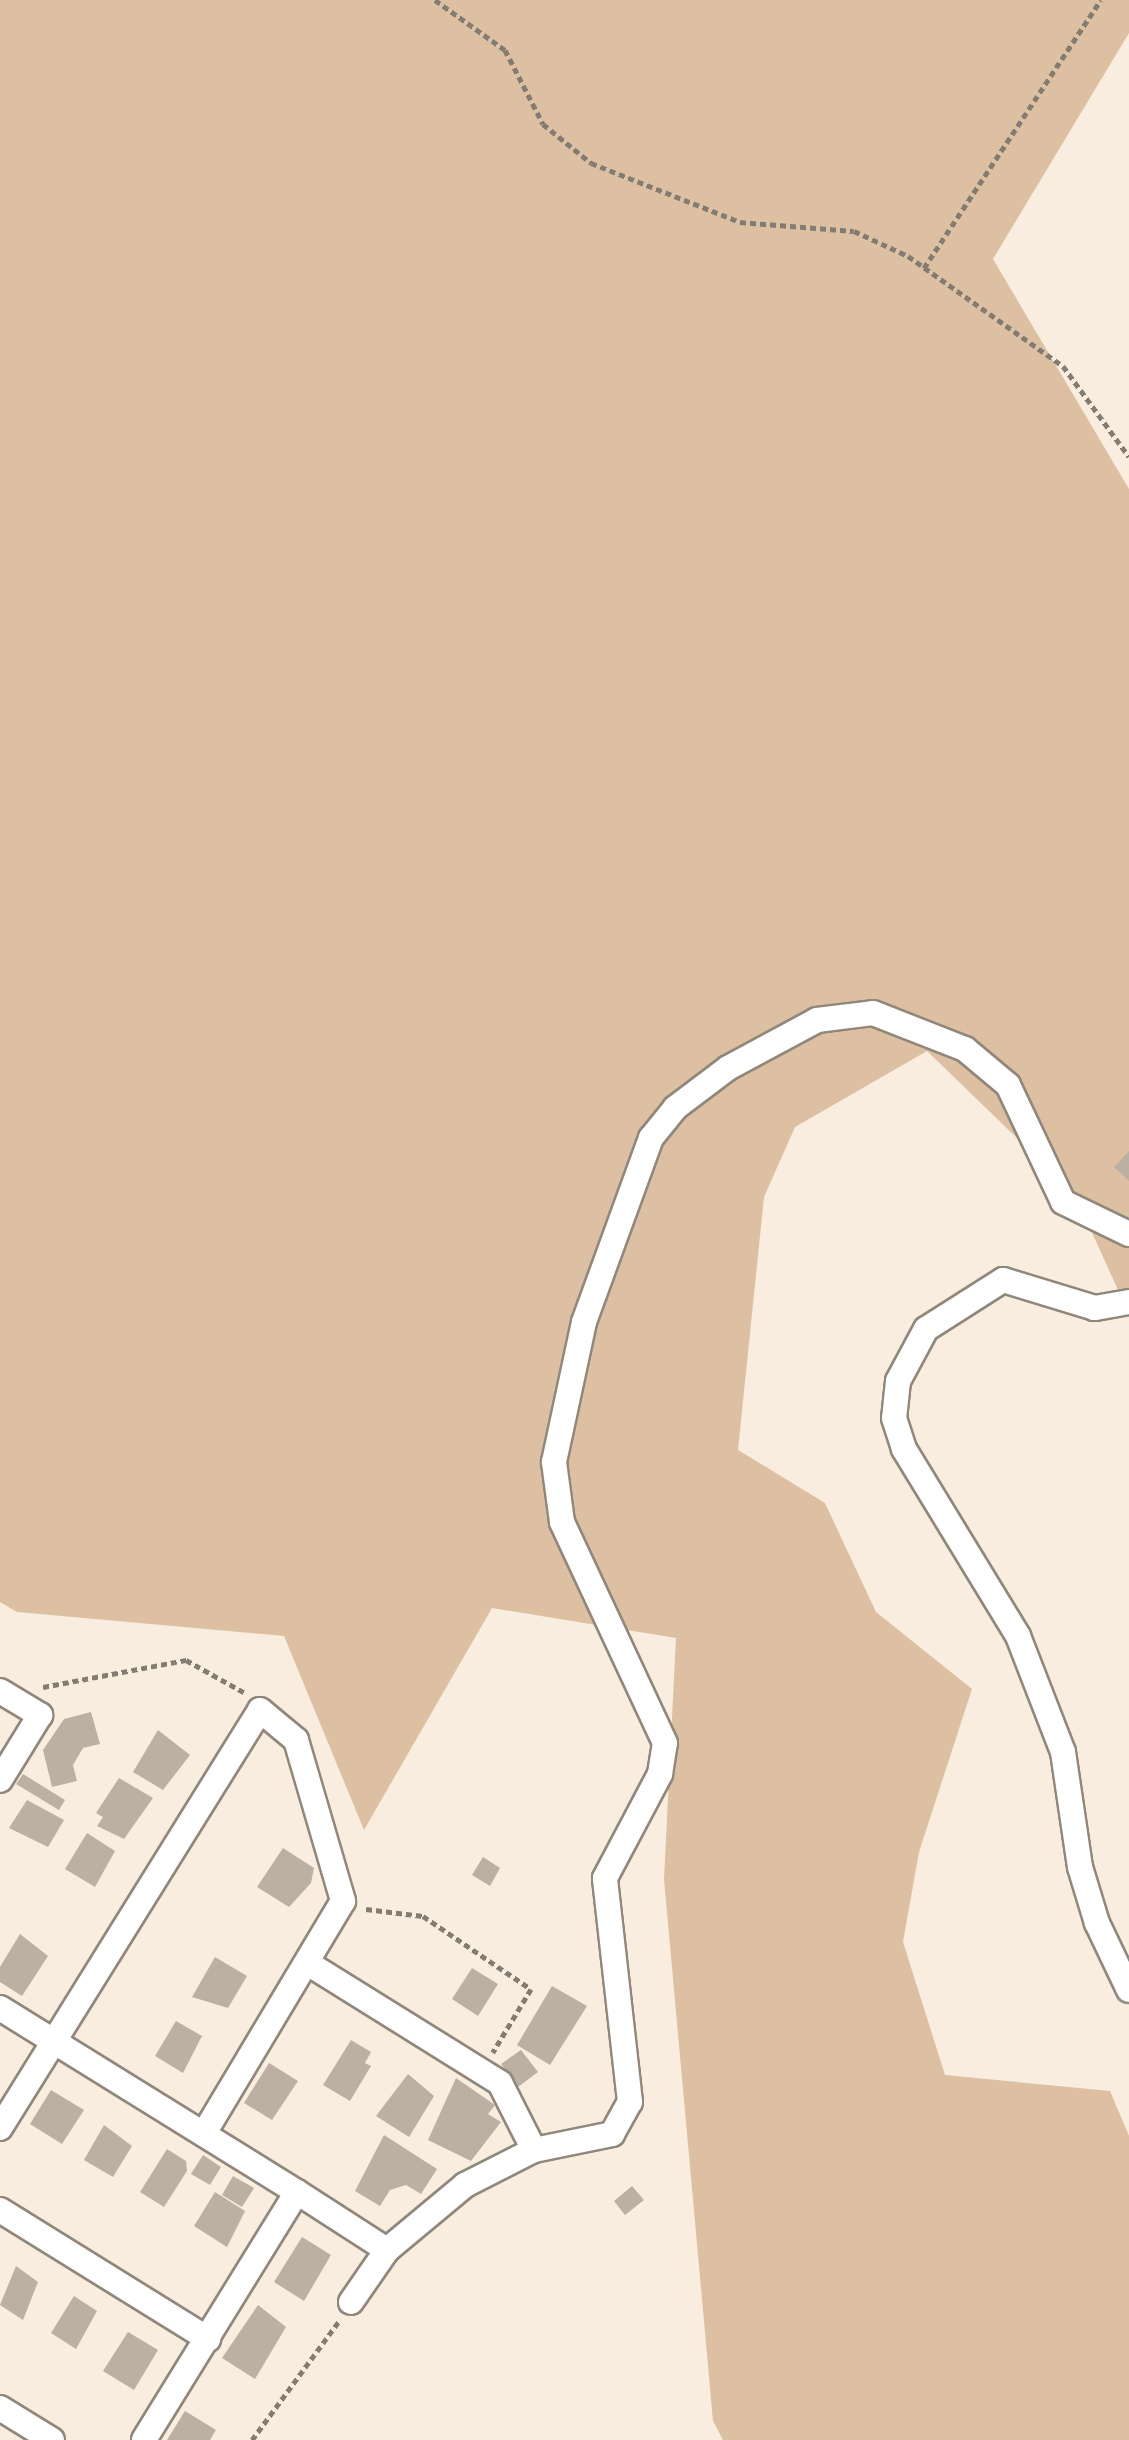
<!DOCTYPE html>
<html>
<head>
<meta charset="utf-8">
<style>
  body { margin:0 }
  #map { position:relative; width:1129px; height:2440px; overflow:hidden; background:#f8eddf; font-family:Commissioner,sans-serif }
  div>[style] { position:absolute }
  .green>* { inset:0; background:#dcc0a1 }
  .building>* { inset:0; background:#bbb0a3 }
  .path>* { height:5px; margin-top:-2.5px; transform-origin:0; background:repeating-linear-gradient(90deg,#837c73 0 6px,transparent 0 10px) }
  .roads { filter:drop-shadow(2px 0 #91877b) drop-shadow(-2px 0 #91877b) drop-shadow(0 2px #91877b) drop-shadow(0 -2px #91877b) }
  .minor>* { height:24px; margin:-12px; padding:0 12px; transform-origin:12px; border-radius:12px; background:#fff }
  span { translate:-50% -50%; white-space:nowrap; text-align:center; line-height:1.15; -webkit-text-stroke:8px #f8eddf; paint-order:stroke }
</style>
</head>
<body>
<div id="map">
  <div class="green">
    <div style="clip-path:polygon(0 0,1129px 0,1129px 33px,993px 259px,1129px 489px,1129px 1314px,1074px 1193px,927px 1051px,795px 1127px,764px 1197px,738px 1450px,825px 1503px,876px 1612px,972px 1689px,919px 1852px,903px 1942px,945px 2075px,1110px 2091px,1129px 2136px,1129px 2440px,723px 2440px,713px 2421px,664px 1879px,676px 1638px,492px 1608px,364px 1830px,284px 1636px,17px 1612px,0 1602px)"></div>
  </div>
  <div class="building">
    <div style="clip-path:polygon(1129px 1151px,1129px 1181px,1114px 1167px)"></div>
    <div style="clip-path:polygon(91px 1712px,100px 1744px,83px 1748px,73px 1765px,77px 1781px,52px 1787px,43px 1750px,64px 1719px)"></div>
    <div style="clip-path:polygon(158px 1730px,190px 1755px,163px 1790px,133px 1772px)"></div>
    <div style="clip-path:polygon(23px 1774px,65px 1800px,59px 1810px,16px 1784px)"></div>
    <div style="clip-path:polygon(119px 1778px,153px 1798px,124px 1839px,97px 1826px,103px 1817px,96px 1813px)"></div>
    <div style="clip-path:polygon(27px 1800px,64px 1820px,48px 1847px,9px 1828px)"></div>
    <div style="clip-path:polygon(87px 1833px,115px 1851px,95px 1887px,65px 1869px)"></div>
    <div style="clip-path:polygon(283px 1848px,314px 1868px,311px 1883px,289px 1907px,257px 1887px)"></div>
    <div style="clip-path:polygon(483px 1857px,500px 1868px,490px 1886px,472px 1875px)"></div>
    <div style="clip-path:polygon(20px 1934px,48px 1956px,22px 1996px,0 1982px,0 1967px)"></div>
    <div style="clip-path:polygon(215px 1957px,247px 1976px,228px 2008px,192px 1997px)"></div>
    <div style="clip-path:polygon(472px 1968px,498px 1984px,478px 2016px,452px 1999px)"></div>
    <div style="clip-path:polygon(552px 1986px,587px 2006px,550px 2065px,517px 2045px)"></div>
    <div style="clip-path:polygon(176px 2021px,202px 2036px,183px 2073px,155px 2056px)"></div>
    <div style="clip-path:polygon(351px 2040px,371px 2052px,365px 2063px,371px 2066px,350px 2101px,323px 2085px)"></div>
    <div style="clip-path:polygon(521px 2050px,538px 2072px,518px 2087px,501px 2064px)"></div>
    <div style="clip-path:polygon(269px 2063px,298px 2081px,272px 2120px,244px 2103px)"></div>
    <div style="clip-path:polygon(408px 2074px,434px 2096px,409px 2137px,376px 2116px)"></div>
    <div style="clip-path:polygon(456px 2078px,495px 2105px,488px 2114px,501px 2122px,471px 2161px,428px 2140px)"></div>
    <div style="clip-path:polygon(51px 2090px,84px 2110px,62px 2144px,30px 2124px)"></div>
    <div style="clip-path:polygon(104px 2125px,132px 2146px,113px 2177px,84px 2160px)"></div>
    <div style="clip-path:polygon(384px 2135px,437px 2169px,421px 2194px,406px 2185px,390px 2190px,380px 2206px,355px 2191px)"></div>
    <div style="clip-path:polygon(167px 2149px,186px 2161px,187px 2171px,164px 2207px,140px 2192px)"></div>
    <div style="clip-path:polygon(203px 2155px,221px 2167px,210px 2185px,191px 2174px)"></div>
    <div style="clip-path:polygon(233px 2176px,254px 2188px,242px 2207px,222px 2195px)"></div>
    <div style="clip-path:polygon(632px 2186px,644px 2200px,625px 2215px,614px 2201px)"></div>
    <div style="clip-path:polygon(215px 2192px,245px 2211px,227px 2247px,194px 2226px)"></div>
    <div style="clip-path:polygon(302px 2237px,331px 2255px,304px 2301px,274px 2282px)"></div>
    <div style="clip-path:polygon(16px 2266px,38px 2282px,23px 2320px,0 2305px)"></div>
    <div style="clip-path:polygon(74px 2296px,97px 2311px,76px 2349px,51px 2333px)"></div>
    <div style="clip-path:polygon(258px 2305px,286px 2327px,255px 2379px,222px 2358px)"></div>
    <div style="clip-path:polygon(128px 2332px,158px 2350px,134px 2390px,103px 2371px)"></div>
    <div style="clip-path:polygon(185px 2411px,216px 2430px,210px 2440px,167px 2440px)"></div>
  </div>
  <div class="path">
    <div style="left:435px;top:0;width:86px;rotate:35.5deg"></div>
    <div style="left:505px;top:50px;width:83px;rotate:62.8deg"></div>
    <div style="left:543px;top:124px;width:62px;rotate:39.1deg"></div>
    <div style="left:591px;top:163px;width:160px;rotate:21.6deg"></div>
    <div style="left:740px;top:222px;width:114px;rotate:4.5deg"></div>
    <div style="left:854px;top:231px;width:60px;rotate:24.8deg"></div>
    <div style="left:908px;top:256px;width:190px;rotate:35.4deg"></div>
    <div style="left:1063px;top:366px;width:112px;rotate:54deg"></div>
    <div style="left:924px;top:268px;width:321px;rotate:-56.6deg"></div>
    <div style="left:43px;top:1687px;width:146px;rotate:-10.7deg"></div>
    <div style="left:186px;top:1660px;width:68px;rotate:29.2deg"></div>
    <div style="left:366px;top:1909px;width:57px;rotate:7deg"></div>
    <div style="left:423px;top:1916px;width:130px;rotate:34.1deg"></div>
    <div style="left:531px;top:1989px;width:74px;rotate:121.1deg"></div>
    <div style="left:252px;top:2440px;width:147px;rotate:-53.8deg"></div>
  </div>
  <div class="roads">
    <div class="minor">
      <div style="left:1129px;top:1302px;width:35px;rotate:170deg"></div>
      <div style="left:1095px;top:1308px;width:96px;rotate:-163.1deg"></div>
      <div style="left:1003px;top:1280px;width:91px;rotate:147.5deg"></div>
      <div style="left:926px;top:1329px;width:59px;rotate:118.3deg"></div>
      <div style="left:898px;top:1381px;width:37px;rotate:96deg"></div>
      <div style="left:894px;top:1418px;width:33px;rotate:72deg"></div>
      <div style="left:904px;top:1449px;width:219px;rotate:58.6deg"></div>
      <div style="left:1018px;top:1636px;width:124px;rotate:68.8deg"></div>
      <div style="left:1063px;top:1752px;width:116px;rotate:81.6deg"></div>
      <div style="left:1080px;top:1867px;width:59px;rotate:73.1deg"></div>
      <div style="left:1097px;top:1923px;width:74px;rotate:64.5deg"></div>
      <div style="left:0;top:1691px;width:47px;rotate:31deg"></div>
      <div style="left:40px;top:1715px;width:76px;rotate:121.6deg"></div>
      <div style="left:309px;top:1964px;width:225px;rotate:31.9deg"></div>
      <div style="left:500px;top:2083px;width:75px;rotate:63.1deg"></div>
      <div style="left:0;top:2008px;width:349px;rotate:31.8deg"></div>
      <div style="left:297px;top:2192px;width:291px;rotate:121.7deg"></div>
      <div style="left:0;top:2128px;width:492px;rotate:-58.1deg"></div>
      <div style="left:260px;top:1710px;width:47px;rotate:39.8deg"></div>
      <div style="left:296px;top:1740px;width:168px;rotate:73.7deg"></div>
      <div style="left:343px;top:1901px;width:270px;rotate:120.9deg"></div>
      <div style="left:297px;top:2192px;width:107px;rotate:32.8deg"></div>
      <div style="left:0;top:2210px;width:245px;rotate:31.8deg"></div>
      <div style="left:351px;top:2302px;width:63px;rotate:-55.3deg"></div>
      <div style="left:387px;top:2250px;width:102px;rotate:-39.8deg"></div>
      <div style="left:465px;top:2185px;width:77px;rotate:-26.9deg"></div>
      <div style="left:534px;top:2150px;width:80px;rotate:-11.6deg"></div>
      <div style="left:612px;top:2134px;width:37px;rotate:-61deg"></div>
      <div style="left:630px;top:2102px;width:225px;rotate:-96.4deg"></div>
      <div style="left:605px;top:1878px;width:118px;rotate:-62.1deg"></div>
      <div style="left:660px;top:1774px;width:31px;rotate:-81deg"></div>
      <div style="left:665px;top:1743px;width:244px;rotate:-115deg"></div>
      <div style="left:562px;top:1522px;width:61px;rotate:-97.6deg"></div>
      <div style="left:554px;top:1462px;width:143px;rotate:-77.9deg"></div>
      <div style="left:584px;top:1322px;width:196px;rotate:-70deg"></div>
      <div style="left:651px;top:1138px;width:38px;rotate:-51deg"></div>
      <div style="left:675px;top:1108px;width:66px;rotate:-37deg"></div>
      <div style="left:728px;top:1068px;width:101px;rotate:-28.3deg"></div>
      <div style="left:817px;top:1020px;width:56px;rotate:-7.1deg"></div>
      <div style="left:873px;top:1013px;width:99px;rotate:21.4deg"></div>
      <div style="left:965px;top:1049px;width:56px;rotate:39.9deg"></div>
      <div style="left:1008px;top:1085px;width:129px;rotate:64.8deg"></div>
      <div style="left:1063px;top:1202px;width:73px;rotate:25.9deg"></div>
      <div style="left:0;top:2408px;width:61px;rotate:31.6deg"></div>
    </div>
  </div>
</div>
</body>
</html>
